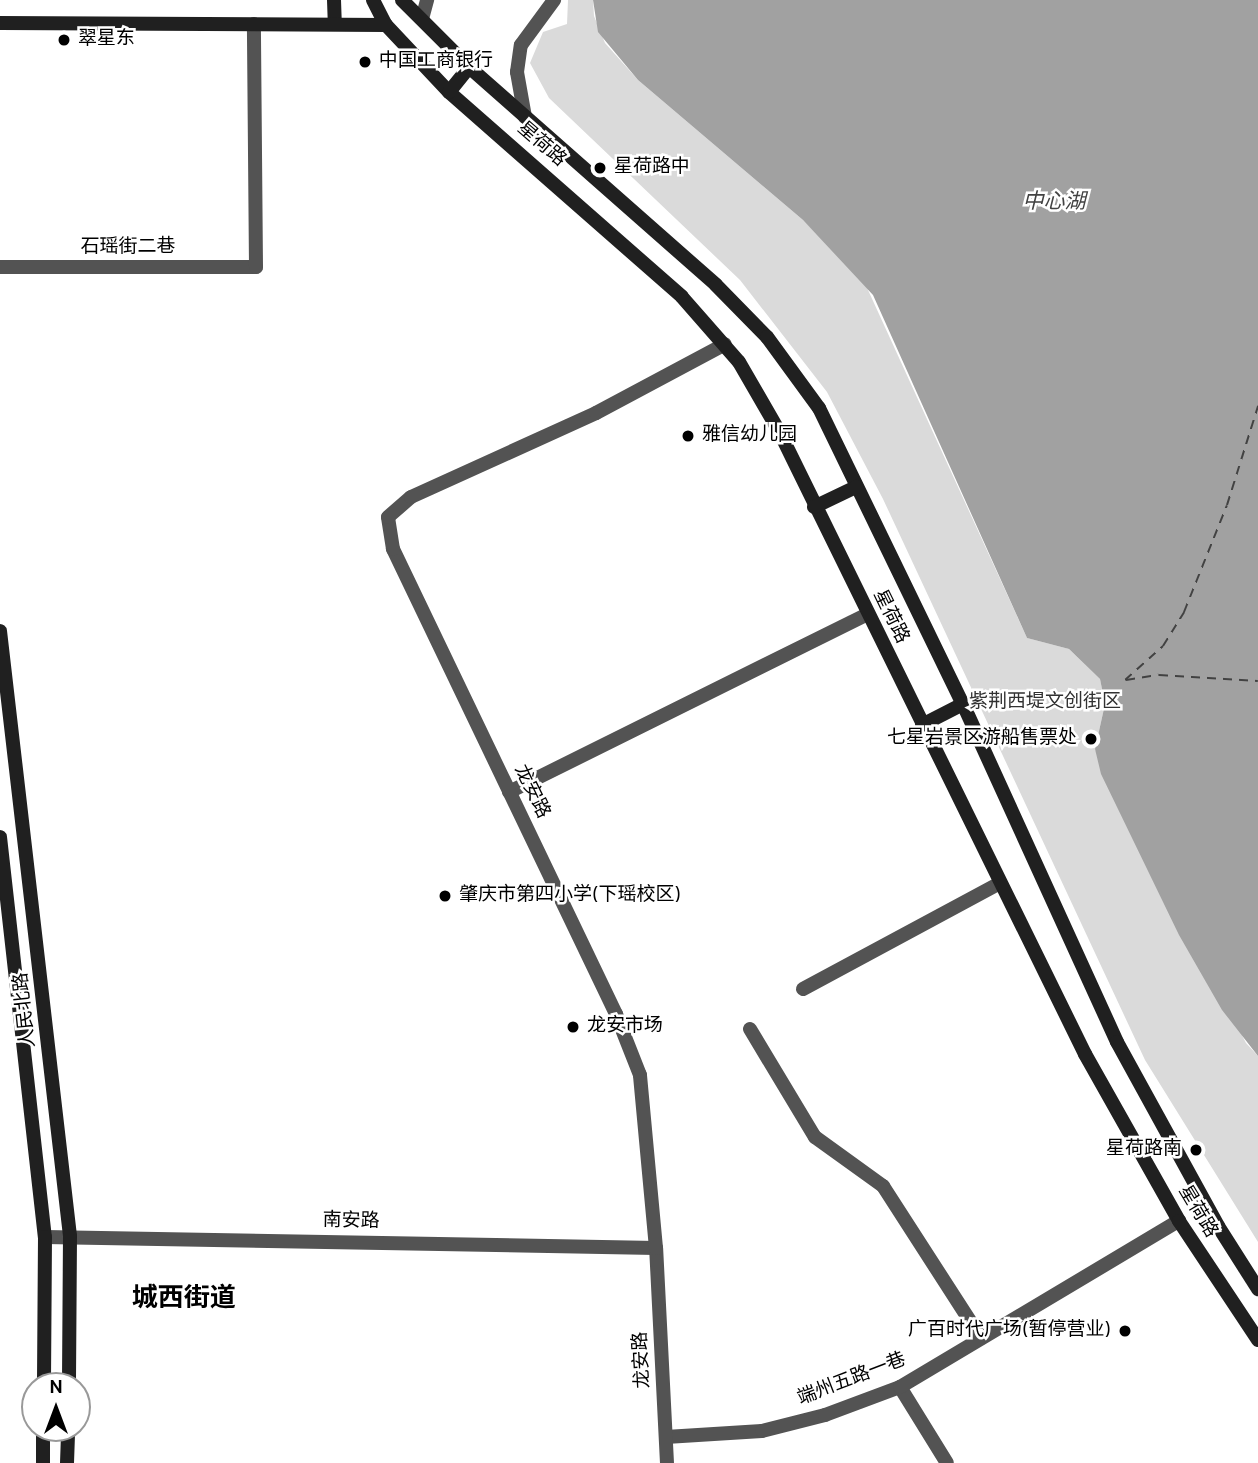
<!DOCTYPE html>
<html>
<head>
<meta charset="utf-8">
<style>
  body { margin:0 }
  #map { position:relative; width:1258px; height:1463px; overflow:hidden; background:#fff; font-family:Overpass,"Noto Sans SC",sans-serif }
  div>[style] { position:absolute }
  .green>* { inset:0; background:#dadada }
  .water>* { inset:0; background:#a1a1a1 }
  .ferry>* { height:2px; margin-top:-1px; transform-origin:0; background:repeating-linear-gradient(90deg,#424242 0 9px,transparent 0 16px) }
  .street>* { height:14px; margin:-7px; padding:0 7px; transform-origin:7px; border-radius:7px; background:#535353 }
  .secondary>* { height:14px; margin:-7px; padding:0 7px; transform-origin:7px; border-radius:7px; background:#202020 }
  .dots>* { width:19px; height:19px; translate:-50% -50%; box-sizing:border-box; border:4px solid #fff; border-radius:50% }
  span { translate:-50% -50%; white-space:nowrap; text-align:center; line-height:1.15; -webkit-text-stroke:5px #fff; paint-order:stroke }
  .poi-label { font-size:19px; color:#000 }
  .left { translate:0 -50%; text-align:left }
  .right { translate:-100% -50%; text-align:right }
  .street-label { font-size:19px; color:#000 }
  .park-label { font-size:19px; color:#313131 }
  .water-label { font-size:21px; color:#424242; font-style:italic }
  .district-label { font-size:26px; color:#000; font-weight:700 }
  .north { position:absolute; left:21px; top:1372px; width:70px; height:70px; box-sizing:border-box; background:#fff; border:2px solid #999; border-radius:50%; rotate:0deg; font-size:19px; font-weight:700; line-height:28px; text-align:center; color:#000 }
  .north::after { content:''; display:block; margin:auto; width:24px; height:32px; background:#000; clip-path:polygon(50% 0,100% 100%,50% 72%,0 100%) }
</style>
</head>
<body>
<div id="map">
  <div class="green">
    <div style="clip-path:polygon(568px 0,593px 0,594px 16px,605px 43px,638px 80px,803px 220px,863px 279px,1027px 638px,1069px 649px,1100px 679px,1105px 704px,1095px 749px,1246px 1043px,1258px 1056px,1258px 1242px,1145px 1060px,883px 499px,827px 392px,740px 280px,549px 98px,530px 63px,543px 32px,567px 24px)"></div>
  </div>
  <div class="water">
    <div style="clip-path:polygon(593px 0,1258px 0,1258px 1056px,1222px 1010px,1179px 935px,1101px 774px,1095px 749px,1105px 704px,1100px 679px,1069px 649px,1027px 638px,873px 295px,803px 220px,638px 80px,598px 32px)"></div>
  </div>
  <div class="ferry">
    <div style="left:1125px;top:680px;width:51px;rotate:-41.8deg"></div>
    <div style="left:1163px;top:646px;width:40px;rotate:-58deg"></div>
    <div style="left:1184px;top:612px;width:115px;rotate:-68.1deg"></div>
    <div style="left:1227px;top:505px;width:104px;rotate:-72.6deg"></div>
    <div style="left:1126px;top:680px;width:33px;rotate:-9deg"></div>
    <div style="left:1159px;top:675px;width:99px;rotate:3.5deg"></div>
  </div>
  <div class="street">
    <div style="left:422px;top:19px;width:20px;rotate:-75deg"></div>
    <div style="left:525px;top:117px;width:46px;rotate:-100.1deg"></div>
    <div style="left:517px;top:72px;width:27px;rotate:-82deg"></div>
    <div style="left:521px;top:45px;width:56px;rotate:-53.7deg"></div>
    <div style="left:0;top:267px;width:256px"></div>
    <div style="left:256px;top:267px;width:243px;rotate:-90.5deg"></div>
    <div style="left:509px;top:792px;width:400px;rotate:-26.4deg"></div>
    <div style="left:803px;top:989px;width:224px;rotate:-28.3deg"></div>
    <div style="left:750px;top:1029px;width:126px;rotate:59deg"></div>
    <div style="left:815px;top:1137px;width:84px;rotate:35.8deg"></div>
    <div style="left:883px;top:1186px;width:181px;rotate:57.2deg"></div>
    <div style="left:45px;top:1237px;width:611px;rotate:1.03deg"></div>
    <div style="left:900px;top:1387px;width:89px;rotate:58.3deg"></div>
    <div style="left:666px;top:1437px;width:96px;rotate:-3.6deg"></div>
    <div style="left:762px;top:1431px;width:65px;rotate:-14.3deg"></div>
    <div style="left:825px;top:1415px;width:80px;rotate:-20.5deg"></div>
    <div style="left:900px;top:1387px;width:325px;rotate:-30.8deg"></div>
    <div style="left:667px;top:1463px;width:215px;rotate:-92.9deg"></div>
    <div style="left:656px;top:1248px;width:174px;rotate:-95.3deg"></div>
    <div style="left:640px;top:1075px;width:66px;rotate:-111.5deg"></div>
    <div style="left:616px;top:1014px;width:516px;rotate:-115.62deg"></div>
    <div style="left:393px;top:549px;width:32px;rotate:-99deg"></div>
    <div style="left:388px;top:517px;width:30px;rotate:-41deg"></div>
    <div style="left:411px;top:497px;width:203px;rotate:-24.4deg"></div>
    <div style="left:596px;top:413px;width:146px;rotate:-28.1deg"></div>
  </div>
  <div class="secondary">
    <div style="left:334px;top:0;width:24px;rotate:88deg"></div>
    <div style="left:373px;top:0;width:28px;rotate:63deg"></div>
    <div style="left:386px;top:25px;width:92px;rotate:46.8deg"></div>
    <div style="left:449px;top:92px;width:310px;rotate:41.3deg"></div>
    <div style="left:682px;top:297px;width:86px;rotate:48.8deg"></div>
    <div style="left:739px;top:362px;width:82px;rotate:60deg"></div>
    <div style="left:780px;top:433px;width:692px;rotate:63.84deg"></div>
    <div style="left:1085px;top:1054px;width:192px;rotate:60.6deg"></div>
    <div style="left:1179px;top:1221px;width:143px;rotate:56.4deg"></div>
    <div style="left:402px;top:0;width:95px;rotate:45deg"></div>
    <div style="left:469px;top:67px;width:329px;rotate:41.4deg"></div>
    <div style="left:716px;top:285px;width:73px;rotate:45.6deg"></div>
    <div style="left:767px;top:337px;width:88px;rotate:53.8deg"></div>
    <div style="left:819px;top:408px;width:329px;rotate:64.1deg"></div>
    <div style="left:963px;top:704px;width:371px;rotate:65.5deg"></div>
    <div style="left:1117px;top:1042px;width:210px;rotate:61.2deg"></div>
    <div style="left:1218px;top:1226px;width:75px;rotate:57.6deg"></div>
    <div style="left:0;top:23px;width:386px;rotate:0.3deg"></div>
    <div style="left:449px;top:92px;width:32px;rotate:-51deg"></div>
    <div style="left:814px;top:507px;width:47px;rotate:-25.5deg"></div>
    <div style="left:0;top:631px;width:609px;rotate:83.4deg"></div>
    <div style="left:70px;top:1236px;width:150px;rotate:90.4deg"></div>
    <div style="left:922px;top:725px;width:46px;rotate:-27.1deg"></div>
    <div style="left:0;top:837px;width:403px;rotate:83.6deg"></div>
    <div style="left:45px;top:1237px;width:149px;rotate:90.4deg"></div>
    <div style="left:43px;top:1463px;width:35px;rotate:-90deg"></div>
    <div style="left:67px;top:1463px;width:35px;rotate:-88deg"></div>
  </div>
  <div class="dots">
    <div style="left:64px;top:40px;background:#000"></div>
    <div style="left:365px;top:62px;background:#000"></div>
    <div style="left:600px;top:168px;background:#000"></div>
    <div style="left:688px;top:436px;background:#000"></div>
    <div style="left:1091px;top:739px;background:#000"></div>
    <div style="left:445px;top:896px;background:#000"></div>
    <div style="left:573px;top:1027px;background:#000"></div>
    <div style="left:1196px;top:1150px;background:#000"></div>
    <div style="left:1125px;top:1331px;background:#000"></div>
  </div>
  <div class="poi-label">
    <span class="left" style="left:78px;top:40px">翠星东</span>
    <span class="left" style="left:379px;top:62px">中国工商银行</span>
    <span class="left" style="left:614px;top:168px">星荷路中</span>
    <span class="left" style="left:702px;top:436px">雅信幼儿园</span>
    <span class="right" style="left:1077px;top:739px">七星岩景区游船售票处</span>
    <span class="left" style="left:459px;top:896px">肇庆市第四小学(下瑶校区)</span>
    <span class="left" style="left:587px;top:1027px">龙安市场</span>
    <span class="right" style="left:1182px;top:1150px">星荷路南</span>
    <span class="right" style="left:1111px;top:1331px">广百时代广场(暂停营业)</span>
  </div>
  <div class="street-label">
    <span style="left:541px;top:145px;rotate:41deg">星荷路</span>
    <span style="left:128px;top:248px">石瑶街二巷</span>
    <span style="left:890px;top:617px;rotate:64deg">星荷路</span>
    <span style="left:531px;top:792px;rotate:64deg">龙安路</span>
    <span style="left:26px;top:1010px;rotate:-96deg">人民北路</span>
    <span style="left:1197px;top:1212px;rotate:59deg">星荷路</span>
    <span style="left:351px;top:1222px;rotate:1deg">南安路</span>
    <span style="left:643px;top:1360px;rotate:-93deg">龙安路</span>
    <span style="left:852px;top:1380px;rotate:-21deg">端州五路一巷</span>
  </div>
  <div class="park-label">
    <span style="left:1045px;top:703px">紫荆西堤文创街区</span>
  </div>
  <div class="water-label">
    <span style="left:1054px;top:203px">中心湖</span>
  </div>
  <div class="district-label">
    <span style="left:184px;top:1300px">城西街道</span>
  </div>
  <div class="north">N</div>
</div>
</body>
</html>
